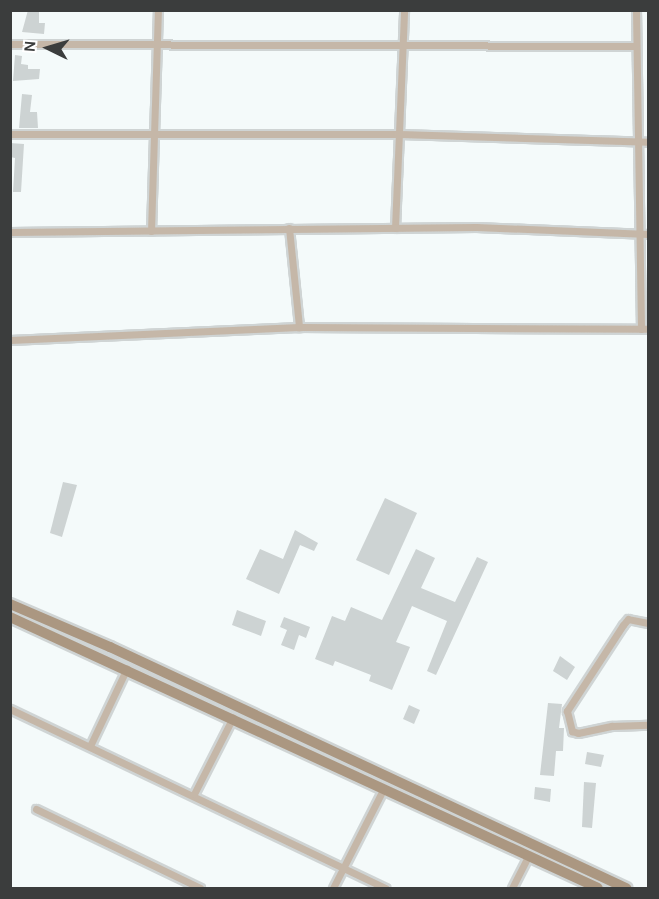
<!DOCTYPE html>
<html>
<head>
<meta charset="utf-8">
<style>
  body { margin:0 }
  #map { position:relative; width:659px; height:899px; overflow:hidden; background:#f4fafa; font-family:Karla,sans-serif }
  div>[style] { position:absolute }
  .building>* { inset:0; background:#cdd3d3 }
  .roads { filter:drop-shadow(2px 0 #cfd4d4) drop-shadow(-2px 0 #cfd4d4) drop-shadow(0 2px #cfd4d4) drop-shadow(0 -2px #cfd4d4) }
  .minor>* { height:7px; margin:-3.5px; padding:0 3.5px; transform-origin:3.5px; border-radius:3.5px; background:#c5b7a8 }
  .secondary>* { height:10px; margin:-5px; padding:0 5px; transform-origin:5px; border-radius:5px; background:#ab9781 }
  span { translate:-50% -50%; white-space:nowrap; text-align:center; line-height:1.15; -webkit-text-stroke:6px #fff; paint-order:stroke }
  .frame { position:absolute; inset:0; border:12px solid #3b3d3d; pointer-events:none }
  .north { position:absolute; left:18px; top:18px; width:60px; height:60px; -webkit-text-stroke:4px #fff; paint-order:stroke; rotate:275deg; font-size:16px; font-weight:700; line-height:24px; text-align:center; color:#3b3d3d }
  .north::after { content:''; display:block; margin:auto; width:21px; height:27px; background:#3b3d3d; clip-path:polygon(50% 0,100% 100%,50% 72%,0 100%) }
</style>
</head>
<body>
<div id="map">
  <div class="building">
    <div style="clip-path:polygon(28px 10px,39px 10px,39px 23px,45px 23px,44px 34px,22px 32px)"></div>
    <div style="clip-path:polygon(15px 55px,22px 56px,21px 64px,28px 65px,28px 69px,40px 69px,39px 79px,13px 81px)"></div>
    <div style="clip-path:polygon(22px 94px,32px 95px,30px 112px,37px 112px,38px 128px,19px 128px)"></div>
    <div style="clip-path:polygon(10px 143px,24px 144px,21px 192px,13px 192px,15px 158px,10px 157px)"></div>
    <div style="clip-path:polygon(63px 482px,77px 485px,62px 537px,50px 533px)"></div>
    <div style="clip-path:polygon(385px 498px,417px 513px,389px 575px,356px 560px)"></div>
    <div style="clip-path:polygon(295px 530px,318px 543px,314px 551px,300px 545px,279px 594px,246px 579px,260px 549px,283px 559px)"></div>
    <div style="clip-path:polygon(416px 549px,435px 558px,421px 588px,455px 602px,477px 557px,488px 562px,436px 675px,427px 671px,447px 621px,412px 606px,396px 642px,410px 647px,392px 690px,369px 681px,371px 675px,335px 661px,333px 666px,315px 659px,332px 616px,345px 621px,351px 607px,382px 620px)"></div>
    <div style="clip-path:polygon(237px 610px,266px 621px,261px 636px,232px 625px)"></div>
    <div style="clip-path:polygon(284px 617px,310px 627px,306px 638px,299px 635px,294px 650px,281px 645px,287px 630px,280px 627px)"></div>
    <div style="clip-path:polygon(560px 656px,575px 667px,567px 680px,553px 671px)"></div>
    <div style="clip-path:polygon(548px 703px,562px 704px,559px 728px,564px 728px,563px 751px,556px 751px,554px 776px,540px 775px)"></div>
    <div style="clip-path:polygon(409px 705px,420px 710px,414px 724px,403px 719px)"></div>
    <div style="clip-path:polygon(587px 752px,604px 755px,601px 767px,585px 764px)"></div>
    <div style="clip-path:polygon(584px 782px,596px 783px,592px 828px,582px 827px)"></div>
    <div style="clip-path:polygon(535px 787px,551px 789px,550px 802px,534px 799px)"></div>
  </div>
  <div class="roads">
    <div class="minor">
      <div style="left:636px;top:10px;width:319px;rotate:89.1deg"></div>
      <div style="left:10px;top:44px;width:626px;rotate:0.18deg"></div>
      <div style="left:10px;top:134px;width:390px"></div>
      <div style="left:400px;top:134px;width:248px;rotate:1.8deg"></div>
      <div style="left:289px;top:228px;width:100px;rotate:84.2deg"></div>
      <div style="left:395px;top:228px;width:218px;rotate:-87.6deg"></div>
      <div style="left:151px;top:231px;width:221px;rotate:-88.2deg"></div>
      <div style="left:10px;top:232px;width:466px;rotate:-0.6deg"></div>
      <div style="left:476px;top:227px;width:172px;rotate:2.3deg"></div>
      <div style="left:10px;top:340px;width:289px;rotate:-2.6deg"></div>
      <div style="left:299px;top:327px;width:349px;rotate:0.3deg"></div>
      <div style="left:648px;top:623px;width:20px;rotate:-169deg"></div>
      <div style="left:628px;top:619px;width:8px;rotate:130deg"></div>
      <div style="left:623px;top:625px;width:103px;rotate:123.1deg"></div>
      <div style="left:567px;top:711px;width:21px;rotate:76deg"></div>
      <div style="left:572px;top:731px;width:6px;rotate:18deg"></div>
      <div style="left:578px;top:733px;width:35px;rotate:-12deg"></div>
      <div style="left:612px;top:726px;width:36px;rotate:-2deg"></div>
      <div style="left:10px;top:709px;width:416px;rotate:25.5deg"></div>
      <div style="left:90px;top:746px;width:86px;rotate:-64.6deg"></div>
      <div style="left:194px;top:794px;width:86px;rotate:-63.1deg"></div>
      <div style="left:36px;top:809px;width:182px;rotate:25.7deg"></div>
      <div style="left:333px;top:888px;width:112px;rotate:-63deg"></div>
      <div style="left:512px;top:888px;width:36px;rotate:-63deg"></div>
    </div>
    <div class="secondary">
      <div style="left:10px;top:604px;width:109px;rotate:23.3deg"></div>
      <div style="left:110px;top:647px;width:570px;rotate:25.04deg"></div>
      <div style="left:10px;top:617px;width:647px;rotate:24.74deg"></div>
    </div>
  </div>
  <div class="frame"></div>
  <div class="north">N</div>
</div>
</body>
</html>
